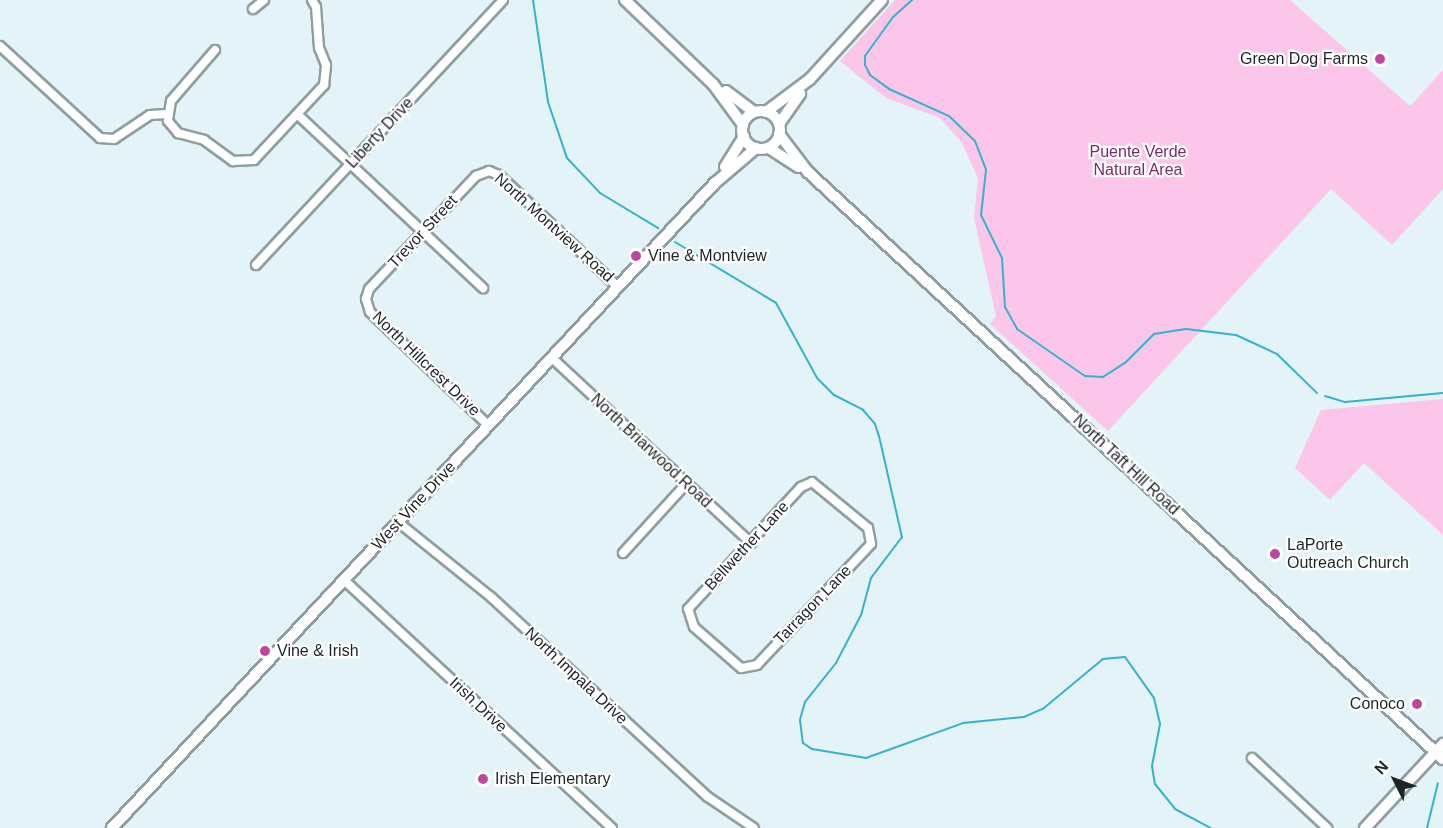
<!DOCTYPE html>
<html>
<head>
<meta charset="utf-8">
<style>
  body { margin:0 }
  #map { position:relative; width:1443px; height:828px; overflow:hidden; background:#e3f3f7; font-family:Arial,sans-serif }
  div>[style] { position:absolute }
  .green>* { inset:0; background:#fbc6e9 }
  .stream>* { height:2px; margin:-1px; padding:0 1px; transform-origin:1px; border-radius:1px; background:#37b2cc }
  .roads { filter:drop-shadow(2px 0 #909ea2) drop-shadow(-2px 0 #909ea2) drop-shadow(0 2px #909ea2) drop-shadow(0 -2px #909ea2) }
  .street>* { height:8px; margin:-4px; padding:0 4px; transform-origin:4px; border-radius:4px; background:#fff }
  .secondary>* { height:10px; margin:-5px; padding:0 5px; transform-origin:5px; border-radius:5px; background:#fff }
  .secondary>.ring { margin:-5px; padding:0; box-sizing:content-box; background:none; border:10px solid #fff; border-radius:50% }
  .dots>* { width:16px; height:16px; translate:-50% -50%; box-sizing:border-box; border:3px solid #fff; border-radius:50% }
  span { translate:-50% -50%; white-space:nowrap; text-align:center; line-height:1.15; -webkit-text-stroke:4.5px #fff; paint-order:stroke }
  .poi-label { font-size:16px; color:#1e2426 }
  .right { translate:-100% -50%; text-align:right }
  .left { translate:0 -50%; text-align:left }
  .street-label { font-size:16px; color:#1e2426 }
  .park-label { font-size:16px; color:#7f296a }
  .north { position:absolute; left:1365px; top:750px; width:60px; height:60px; -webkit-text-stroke:4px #fff; paint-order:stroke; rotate:312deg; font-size:16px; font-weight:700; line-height:24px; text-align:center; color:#1e2426 }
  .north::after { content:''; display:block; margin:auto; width:21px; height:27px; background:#1e2426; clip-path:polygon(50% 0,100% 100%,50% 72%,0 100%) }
</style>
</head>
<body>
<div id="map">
  <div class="green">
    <div style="clip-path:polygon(895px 0,1290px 0,1410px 106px,1443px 70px,1443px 189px,1392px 245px,1331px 189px,1108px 431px,990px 324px,996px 316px,974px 218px,978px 178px,962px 143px,940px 118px,886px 98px,840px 61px)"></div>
    <div style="clip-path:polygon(1443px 399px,1443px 535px,1364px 463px,1330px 500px,1295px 468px,1321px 410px)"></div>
  </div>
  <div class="stream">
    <div style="left:533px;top:0;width:103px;rotate:81.6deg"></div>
    <div style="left:548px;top:102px;width:59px;rotate:71.3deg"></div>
    <div style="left:567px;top:158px;width:48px;rotate:46.7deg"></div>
    <div style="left:600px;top:193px;width:68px;rotate:31.1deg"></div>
    <div style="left:912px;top:0;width:25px;rotate:138deg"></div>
    <div style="left:893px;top:17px;width:48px;rotate:125.7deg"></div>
    <div style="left:865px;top:56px;width:9px;rotate:90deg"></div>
    <div style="left:865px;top:65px;width:11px;rotate:63deg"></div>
    <div style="left:870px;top:75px;width:24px;rotate:36deg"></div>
    <div style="left:889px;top:89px;width:66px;rotate:24.2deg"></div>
    <div style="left:949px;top:116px;width:36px;rotate:44deg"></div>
    <div style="left:975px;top:141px;width:31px;rotate:69deg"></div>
    <div style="left:986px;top:170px;width:45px;rotate:96.3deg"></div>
    <div style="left:981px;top:215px;width:48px;rotate:64deg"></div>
    <div style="left:1002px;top:258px;width:49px;rotate:86.5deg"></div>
    <div style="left:1005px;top:307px;width:25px;rotate:61deg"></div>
    <div style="left:1017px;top:329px;width:83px;rotate:34.7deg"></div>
    <div style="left:1085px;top:376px;width:18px;rotate:3deg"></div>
    <div style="left:1103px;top:377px;width:27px;rotate:-33deg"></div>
    <div style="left:1126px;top:362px;width:40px;rotate:-45deg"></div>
    <div style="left:1154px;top:334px;width:32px;rotate:-9deg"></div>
    <div style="left:1186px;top:329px;width:50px;rotate:6.8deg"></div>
    <div style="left:1236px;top:335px;width:45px;rotate:24.9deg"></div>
    <div style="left:1277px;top:354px;width:56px;rotate:44.3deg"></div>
    <div style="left:675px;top:242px;width:118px;rotate:31.1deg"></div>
    <div style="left:776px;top:303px;width:85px;rotate:61.3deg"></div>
    <div style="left:817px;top:378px;width:24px;rotate:45deg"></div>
    <div style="left:834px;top:395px;width:33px;rotate:27deg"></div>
    <div style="left:863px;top:410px;width:18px;rotate:49deg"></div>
    <div style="left:875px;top:424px;width:13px;rotate:72deg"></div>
    <div style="left:879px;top:436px;width:104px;rotate:77.2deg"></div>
    <div style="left:902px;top:537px;width:51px;rotate:127.1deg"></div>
    <div style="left:871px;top:578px;width:38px;rotate:105deg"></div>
    <div style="left:861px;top:615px;width:54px;rotate:117.5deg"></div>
    <div style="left:836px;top:663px;width:50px;rotate:128.5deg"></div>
    <div style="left:805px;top:702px;width:19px;rotate:106deg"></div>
    <div style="left:800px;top:720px;width:23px;rotate:83deg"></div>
    <div style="left:803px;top:743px;width:11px;rotate:34deg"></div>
    <div style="left:812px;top:749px;width:55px;rotate:9.5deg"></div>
    <div style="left:866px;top:758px;width:103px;rotate:-19.8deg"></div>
    <div style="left:963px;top:723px;width:61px;rotate:-5.6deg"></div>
    <div style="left:1024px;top:717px;width:22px;rotate:-24deg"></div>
    <div style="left:1044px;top:708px;width:77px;rotate:-39.7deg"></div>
    <div style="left:1103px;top:659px;width:22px;rotate:-5deg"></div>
    <div style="left:1125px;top:657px;width:50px;rotate:54.7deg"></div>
    <div style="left:1154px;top:698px;width:27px;rotate:77deg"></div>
    <div style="left:1160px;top:724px;width:43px;rotate:100.8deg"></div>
    <div style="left:1152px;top:766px;width:18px;rotate:81deg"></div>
    <div style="left:1155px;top:784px;width:32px;rotate:51deg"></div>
    <div style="left:1175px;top:809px;width:40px;rotate:28deg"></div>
    <div style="left:1325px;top:396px;width:21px;rotate:17deg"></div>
    <div style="left:1345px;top:402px;width:98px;rotate:-5.2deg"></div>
    <div style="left:1427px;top:828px;width:46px;rotate:-76.3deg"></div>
  </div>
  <div class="roads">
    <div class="street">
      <div style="left:253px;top:9px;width:14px;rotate:-39deg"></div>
      <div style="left:0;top:46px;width:136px;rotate:42.6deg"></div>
      <div style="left:100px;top:138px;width:14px;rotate:4deg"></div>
      <div style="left:114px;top:139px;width:43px;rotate:-33.7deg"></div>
      <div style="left:150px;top:115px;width:17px;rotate:-3deg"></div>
      <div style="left:215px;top:50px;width:67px;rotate:130.8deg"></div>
      <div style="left:171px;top:101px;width:20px;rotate:99deg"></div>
      <div style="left:168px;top:121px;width:16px;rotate:50deg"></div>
      <div style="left:178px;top:133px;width:27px;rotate:15deg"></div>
      <div style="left:204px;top:140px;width:36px;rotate:36deg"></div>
      <div style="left:233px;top:161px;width:21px;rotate:-3deg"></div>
      <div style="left:254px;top:160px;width:103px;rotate:-47deg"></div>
      <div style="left:324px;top:85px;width:20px;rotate:-84deg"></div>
      <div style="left:326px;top:65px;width:18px;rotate:-112deg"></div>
      <div style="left:319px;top:48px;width:41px;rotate:-94.2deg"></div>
      <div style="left:316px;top:7px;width:8px;rotate:-120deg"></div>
      <div style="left:297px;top:114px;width:255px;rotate:43.1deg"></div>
      <div style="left:256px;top:265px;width:362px;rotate:-47deg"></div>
      <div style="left:552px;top:358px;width:272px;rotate:42.9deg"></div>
      <div style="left:489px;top:426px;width:165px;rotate:-136.2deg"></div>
      <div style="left:370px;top:312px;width:14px;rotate:-107deg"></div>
      <div style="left:366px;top:299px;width:10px;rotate:-73deg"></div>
      <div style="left:369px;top:289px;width:156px;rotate:-46.6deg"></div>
      <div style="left:476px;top:176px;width:14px;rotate:-21deg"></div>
      <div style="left:489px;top:171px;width:11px;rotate:22deg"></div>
      <div style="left:499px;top:175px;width:163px;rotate:43.3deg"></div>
      <div style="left:812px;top:482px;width:72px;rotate:39.4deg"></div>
      <div style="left:868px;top:528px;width:16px;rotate:79deg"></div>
      <div style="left:871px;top:544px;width:166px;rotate:133.3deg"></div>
      <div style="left:757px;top:665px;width:16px;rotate:169deg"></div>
      <div style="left:741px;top:668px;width:62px;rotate:-138.9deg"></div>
      <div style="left:694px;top:627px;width:19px;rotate:-108deg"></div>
      <div style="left:688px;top:609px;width:166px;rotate:-47.2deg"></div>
      <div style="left:801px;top:487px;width:12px;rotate:-24deg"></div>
      <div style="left:398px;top:522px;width:119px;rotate:38.9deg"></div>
      <div style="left:491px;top:597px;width:295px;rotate:42.7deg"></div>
      <div style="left:708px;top:797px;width:55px;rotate:34deg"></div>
      <div style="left:623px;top:553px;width:93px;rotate:-47.6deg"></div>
      <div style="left:344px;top:580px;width:365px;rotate:42.8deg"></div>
      <div style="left:1252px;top:758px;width:103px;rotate:43deg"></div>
    </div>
    <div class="secondary">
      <div style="left:625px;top:0;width:122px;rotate:43.7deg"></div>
      <div style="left:713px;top:84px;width:51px;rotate:53.8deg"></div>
      <div style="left:726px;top:91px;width:35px;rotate:37deg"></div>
      <div class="ring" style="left:742px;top:111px;width:28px;height:28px"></div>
      <div style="left:766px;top:112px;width:55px;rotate:-36.9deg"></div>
      <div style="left:810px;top:79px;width:107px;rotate:-47.7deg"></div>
      <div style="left:779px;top:124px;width:37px;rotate:-55deg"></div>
      <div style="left:779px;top:134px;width:48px;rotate:52.7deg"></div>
      <div style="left:808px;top:172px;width:865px;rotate:42.75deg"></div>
      <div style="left:769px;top:148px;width:35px;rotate:33deg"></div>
      <div style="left:725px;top:167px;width:36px;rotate:-58deg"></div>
      <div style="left:112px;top:828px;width:883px;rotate:-46.93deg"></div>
      <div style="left:715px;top:183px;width:54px;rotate:-40.5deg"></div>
      <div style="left:1365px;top:828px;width:115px;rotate:-47.1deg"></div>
    </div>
  </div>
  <div class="dots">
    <div style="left:1380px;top:59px;background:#bd479f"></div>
    <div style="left:636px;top:256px;background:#bd479f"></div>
    <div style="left:1275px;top:554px;background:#bd479f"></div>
    <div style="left:265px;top:651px;background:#bd479f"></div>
    <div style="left:1417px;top:704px;background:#bd479f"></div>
    <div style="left:483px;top:779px;background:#bd479f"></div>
  </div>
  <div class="poi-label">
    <span class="right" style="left:1368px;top:59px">Green Dog Farms</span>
    <span class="left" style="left:648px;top:256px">Vine &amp; Montview</span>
    <span class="left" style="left:1287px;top:554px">LaPorte<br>Outreach Church</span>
    <span class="left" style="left:277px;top:651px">Vine &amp; Irish</span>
    <span class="right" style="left:1405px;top:704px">Conoco</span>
    <span class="left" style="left:495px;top:779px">Irish Elementary</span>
  </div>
  <div class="street-label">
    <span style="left:380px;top:133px;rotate:-47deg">Liberty Drive</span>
    <span style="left:554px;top:228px;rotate:42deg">North Montview Road</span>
    <span style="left:423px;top:232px;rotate:-47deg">Trevor Street</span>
    <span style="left:426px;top:364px;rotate:44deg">North Hillcrest Drive</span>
    <span style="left:651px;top:451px;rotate:43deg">North Briarwood Road</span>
    <span style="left:1126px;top:465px;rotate:43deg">North Taft Hill Road</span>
    <span style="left:414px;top:506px;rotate:-47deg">West Vine Drive</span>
    <span style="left:747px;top:546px;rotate:-47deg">Bellwether Lane</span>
    <span style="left:813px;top:605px;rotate:-46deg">Tarragon Lane</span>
    <span style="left:576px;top:676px;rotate:43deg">North Impala Drive</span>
    <span style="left:478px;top:705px;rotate:43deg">Irish Drive</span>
  </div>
  <div class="park-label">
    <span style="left:1138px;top:161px">Puente Verde<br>Natural Area</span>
  </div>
  <div class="north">N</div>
</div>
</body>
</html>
